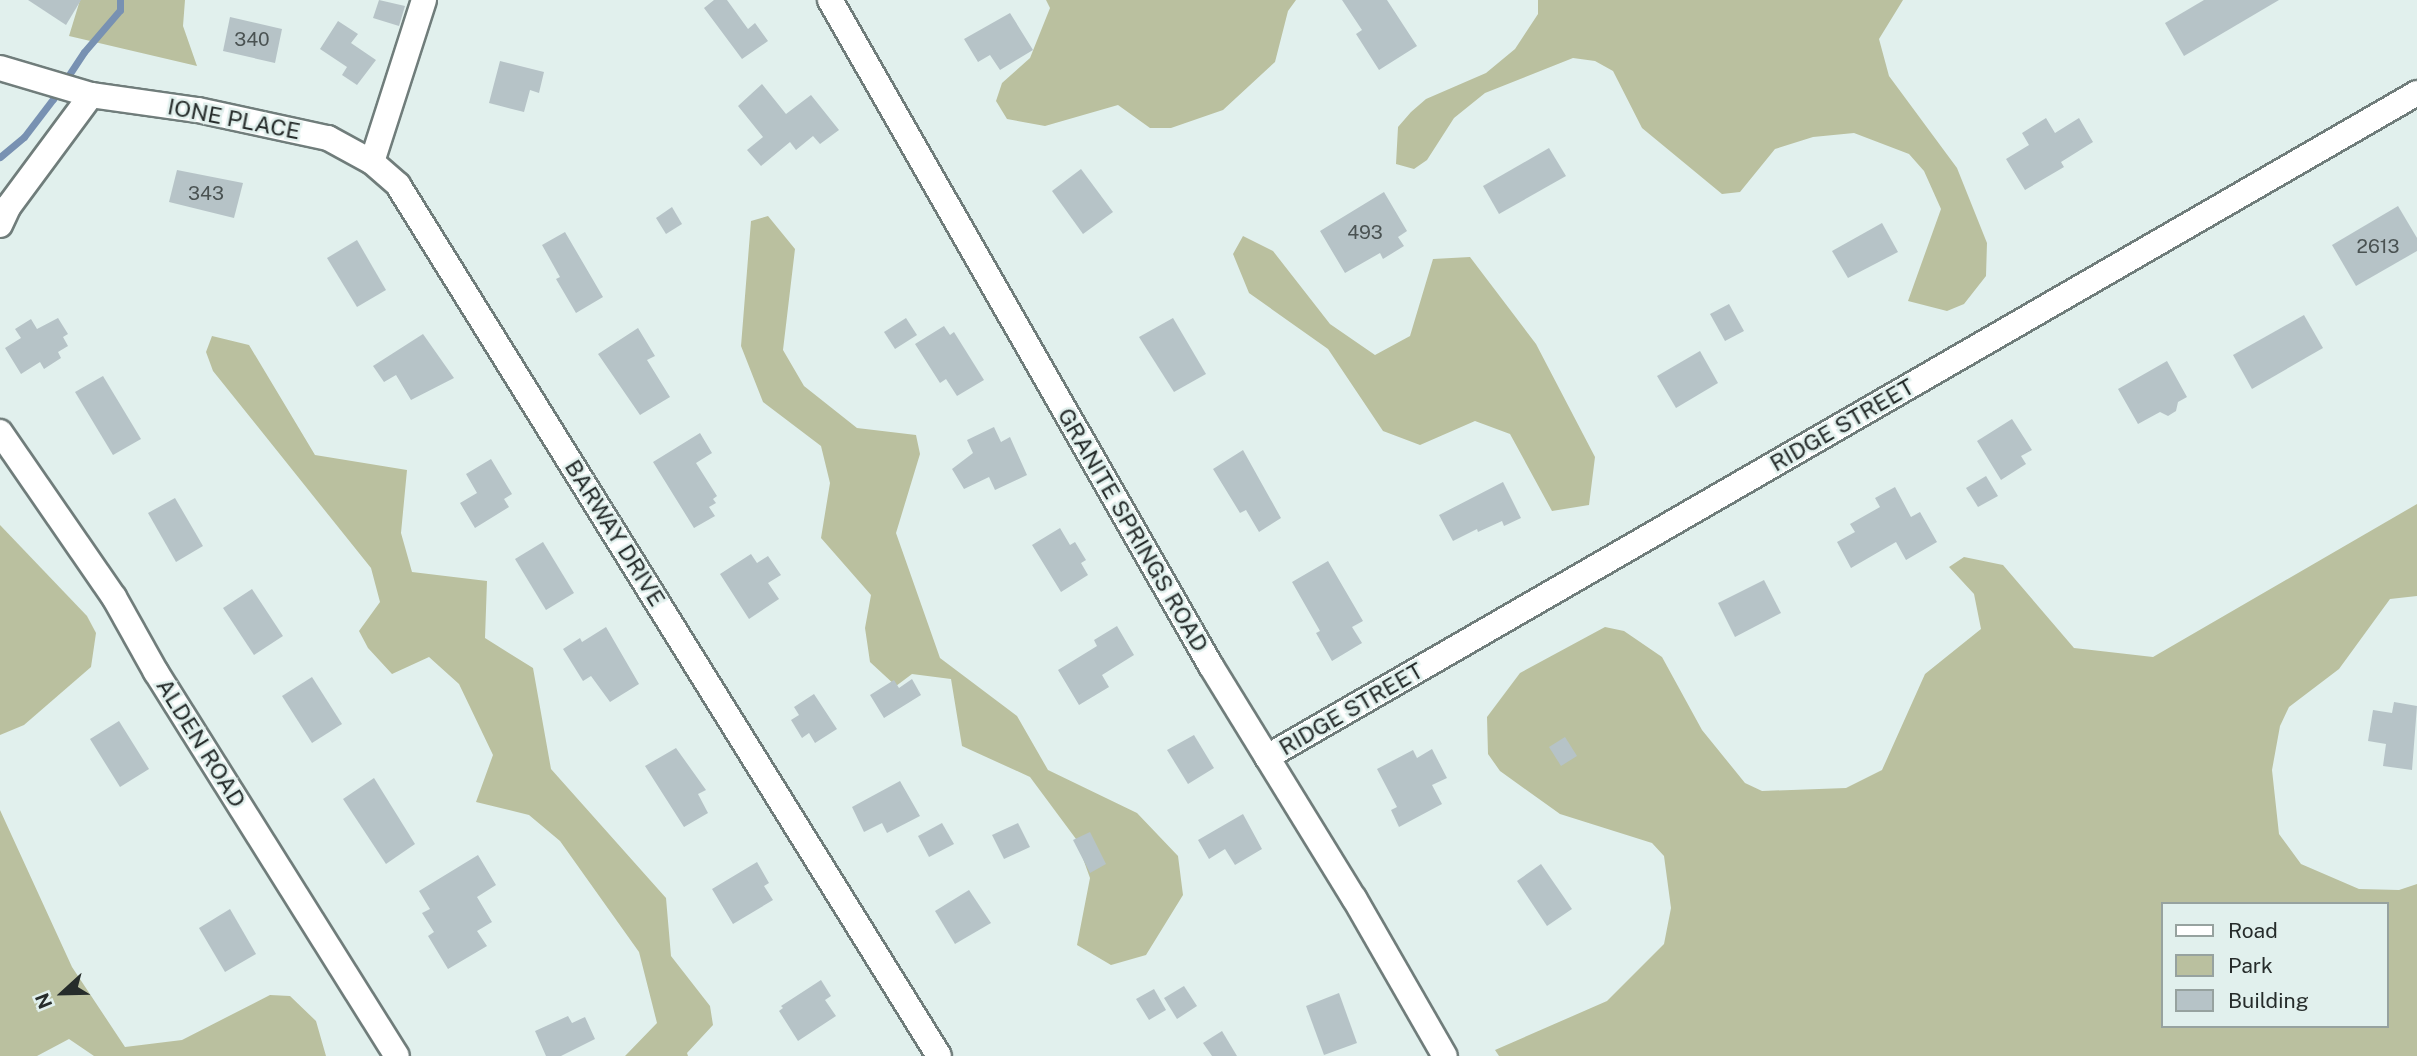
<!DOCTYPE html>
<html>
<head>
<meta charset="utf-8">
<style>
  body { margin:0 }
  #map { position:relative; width:2417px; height:1056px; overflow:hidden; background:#e1f0ed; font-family:"Public Sans",sans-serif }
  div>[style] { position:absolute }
  .green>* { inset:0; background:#bac09f }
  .stream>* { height:7px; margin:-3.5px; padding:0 3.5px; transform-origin:3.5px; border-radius:3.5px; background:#7891b2 }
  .building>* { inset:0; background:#b6c3c7 }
  .roads { filter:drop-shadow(2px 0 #707d7b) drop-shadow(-2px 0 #707d7b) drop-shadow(0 2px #707d7b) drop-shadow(0 -2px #707d7b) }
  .minor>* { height:24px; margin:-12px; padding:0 12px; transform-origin:12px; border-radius:12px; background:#fff }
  span { translate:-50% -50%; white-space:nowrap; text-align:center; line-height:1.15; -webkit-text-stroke:5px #e1f0ed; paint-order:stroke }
  .number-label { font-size:19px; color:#4a5252 }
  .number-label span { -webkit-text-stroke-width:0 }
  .street-label { font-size:23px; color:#262c2b }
  .legend { position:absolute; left:2161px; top:902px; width:228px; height:126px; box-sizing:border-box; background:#e1f0ed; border:2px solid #96a29f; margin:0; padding:9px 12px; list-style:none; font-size:21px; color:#262c2b }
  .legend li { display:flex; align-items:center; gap:14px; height:35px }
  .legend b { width:35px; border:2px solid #96a29f }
  .north { position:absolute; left:28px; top:958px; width:70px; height:70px; -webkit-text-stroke:5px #e1f0ed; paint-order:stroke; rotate:248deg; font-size:19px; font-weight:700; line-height:28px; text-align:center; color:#262c2b }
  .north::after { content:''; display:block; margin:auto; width:24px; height:32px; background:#262c2b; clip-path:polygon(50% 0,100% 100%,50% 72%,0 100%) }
</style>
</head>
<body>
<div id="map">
  <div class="green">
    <div style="clip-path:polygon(80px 0,185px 0,183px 26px,197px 66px,69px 36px)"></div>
    <div style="clip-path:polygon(1046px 0,1296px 0,1288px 11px,1275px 62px,1223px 110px,1171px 128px,1150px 128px,1118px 105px,1045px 126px,1007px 119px,996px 101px,1002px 83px,1030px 58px,1050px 8px)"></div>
    <div style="clip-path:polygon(1538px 0,1903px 0,1879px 39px,1889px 76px,1957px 168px,1987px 243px,1986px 276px,1964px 304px,1947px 311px,1908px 301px,1941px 209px,1924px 171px,1909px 154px,1854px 133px,1813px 137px,1775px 149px,1740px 192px,1722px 194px,1642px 128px,1613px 71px,1595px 61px,1573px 58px,1485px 93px,1454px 118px,1427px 160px,1414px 169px,1396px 164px,1398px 127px,1411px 112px,1426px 99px,1486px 73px,1515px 49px,1538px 14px)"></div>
    <div style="clip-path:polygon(768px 216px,795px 249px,783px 350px,804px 386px,857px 428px,916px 435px,920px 454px,896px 533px,940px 658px,1017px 716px,1048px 770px,1137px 813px,1178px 856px,1183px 895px,1146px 955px,1111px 965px,1077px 945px,1090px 878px,1076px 839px,1030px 777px,962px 746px,951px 679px,912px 674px,896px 686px,870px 662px,865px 628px,871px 595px,821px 538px,830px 483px,821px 446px,763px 402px,741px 346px,751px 221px)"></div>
    <div style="clip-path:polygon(1243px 236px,1273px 251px,1330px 324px,1375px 355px,1410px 336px,1433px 259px,1470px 257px,1536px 344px,1595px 457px,1589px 505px,1552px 511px,1510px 434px,1475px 421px,1420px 445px,1383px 431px,1328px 349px,1249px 293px,1233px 254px)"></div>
    <div style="clip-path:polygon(212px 336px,249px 345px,315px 455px,407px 470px,401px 533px,412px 572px,487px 581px,485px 638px,533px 668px,551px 769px,666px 898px,671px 956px,710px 1006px,713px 1025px,687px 1053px,688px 1056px,625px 1056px,657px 1023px,639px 952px,560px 841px,529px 815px,476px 802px,493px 755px,459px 684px,429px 657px,392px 674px,368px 648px,359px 631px,380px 602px,371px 568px,213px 371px,206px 352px)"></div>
    <div style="clip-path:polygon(evenodd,2417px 504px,2417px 596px,2390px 599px,2339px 669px,2289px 707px,2280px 726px,2272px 770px,2279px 834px,2301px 864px,2359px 889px,2399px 890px,2417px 884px,2417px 1056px,1499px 1056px,1495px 1050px,1607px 1001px,1664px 944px,1671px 908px,1664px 856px,1652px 843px,1560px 814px,1500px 771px,1488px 754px,1487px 717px,1520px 673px,1605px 627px,1624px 631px,1662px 657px,1702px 730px,1745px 783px,1762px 791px,1846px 788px,1882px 770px,1925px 674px,1981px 629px,1974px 594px,1949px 567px,1964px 557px,2003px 565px,2074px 648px,2153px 657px,2417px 504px,2163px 904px,2387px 904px,2387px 1026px,2163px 1026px,2163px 904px)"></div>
    <div style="clip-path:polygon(0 525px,87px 616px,96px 633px,91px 667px,24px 725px,0 735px)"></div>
    <div style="clip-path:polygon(0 810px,72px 967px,125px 1047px,182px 1040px,270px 995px,290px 996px,316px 1021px,326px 1056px,94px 1056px,69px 1039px,37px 1056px,0 1056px)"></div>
  </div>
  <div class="stream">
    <div style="left:0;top:157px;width:31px;rotate:-40deg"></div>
    <div style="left:24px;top:137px;width:48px;rotate:-52.7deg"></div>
    <div style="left:53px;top:99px;width:56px;rotate:-56.6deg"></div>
    <div style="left:84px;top:52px;width:55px;rotate:-49.4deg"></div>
    <div style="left:120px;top:10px;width:10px;rotate:-90deg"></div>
  </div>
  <div class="building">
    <div style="clip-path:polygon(28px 0,81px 0,66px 25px)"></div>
    <div style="clip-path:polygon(379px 0,405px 6px,399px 26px,373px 18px)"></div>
    <div style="clip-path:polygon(714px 0,727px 0,748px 29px,755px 23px,768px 41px,742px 59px,704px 8px)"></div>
    <div style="clip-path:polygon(1342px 0,1387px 0,1417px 46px,1379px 70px,1356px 34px,1362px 30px)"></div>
    <div style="clip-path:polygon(2204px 0,2279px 0,2184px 56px,2165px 23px)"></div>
    <div style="clip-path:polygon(1010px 13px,1033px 50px,1000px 70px,990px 55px,978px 62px,964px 39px)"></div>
    <div style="clip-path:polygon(230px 17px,282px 29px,275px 63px,223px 51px)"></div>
    <div style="clip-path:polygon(338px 21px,358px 34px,351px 43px,376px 60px,357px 85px,342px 75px,347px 67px,320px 49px)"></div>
    <div style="clip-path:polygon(500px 61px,544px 72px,539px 93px,530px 90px,524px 112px,489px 103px)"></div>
    <div style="clip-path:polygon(762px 84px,786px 114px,811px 95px,839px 130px,820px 144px,813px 136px,796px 150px,790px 142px,761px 166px,747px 150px,763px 137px,738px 106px)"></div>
    <div style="clip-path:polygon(2046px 118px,2055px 133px,2079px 118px,2093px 142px,2061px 162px,2064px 167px,2025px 190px,2006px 159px,2029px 145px,2022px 133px)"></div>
    <div style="clip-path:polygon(1549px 148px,1566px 176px,1499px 214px,1483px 186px)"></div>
    <div style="clip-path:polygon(1081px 169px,1113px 212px,1083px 234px,1052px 191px)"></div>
    <div style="clip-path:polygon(177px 170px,243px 183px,234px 218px,169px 202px)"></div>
    <div style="clip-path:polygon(1384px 192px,1407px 231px,1398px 237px,1404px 246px,1383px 259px,1380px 253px,1345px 273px,1320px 231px)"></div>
    <div style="clip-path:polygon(2398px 206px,2417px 238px,2417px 251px,2356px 286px,2332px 245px)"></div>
    <div style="clip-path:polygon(672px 207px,682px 224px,666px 234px,656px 218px)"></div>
    <div style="clip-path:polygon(1882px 223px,1898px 252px,1848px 278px,1832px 251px)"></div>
    <div style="clip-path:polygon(565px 232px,603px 297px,576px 313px,556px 279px,560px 277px,542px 245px)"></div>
    <div style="clip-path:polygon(357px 240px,386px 290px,357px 307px,327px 258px)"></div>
    <div style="clip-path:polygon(1729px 304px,1744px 331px,1725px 341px,1710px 314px)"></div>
    <div style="clip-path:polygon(2304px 315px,2323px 348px,2252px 389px,2233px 355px)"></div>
    <div style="clip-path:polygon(58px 318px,68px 334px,63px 337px,68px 346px,58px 352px,61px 358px,44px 369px,40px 362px,21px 374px,5px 348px,21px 338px,15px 329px,31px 319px,37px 329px)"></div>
    <div style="clip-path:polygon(906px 318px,917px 335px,895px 349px,884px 332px)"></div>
    <div style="clip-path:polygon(1173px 318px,1206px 374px,1174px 392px,1139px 337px)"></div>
    <div style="clip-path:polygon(944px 326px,950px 335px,954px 332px,984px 380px,957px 396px,946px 379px,940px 383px,915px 344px)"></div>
    <div style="clip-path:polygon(638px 328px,655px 356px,647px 360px,670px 397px,640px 415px,598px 354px)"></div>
    <div style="clip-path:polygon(423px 334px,454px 378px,411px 400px,396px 375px,384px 382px,373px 366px)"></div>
    <div style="clip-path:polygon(1700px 351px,1718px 383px,1676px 408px,1657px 376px)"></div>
    <div style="clip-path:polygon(2167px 361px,2187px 397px,2178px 402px,2176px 411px,2168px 416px,2160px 412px,2138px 424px,2118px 389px)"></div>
    <div style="clip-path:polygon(103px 376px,141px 439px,113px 455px,75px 392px)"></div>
    <div style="clip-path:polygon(2012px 419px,2032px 450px,2021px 456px,2026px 464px,2001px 480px,1977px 441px)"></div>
    <div style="clip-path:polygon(994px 427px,1001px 442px,1010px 437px,1027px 475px,995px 490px,989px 477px,964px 489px,952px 469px,973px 453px,967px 440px)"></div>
    <div style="clip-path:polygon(700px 433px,712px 453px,696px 463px,717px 496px,713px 499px,716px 503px,709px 507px,715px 516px,694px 528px,653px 462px)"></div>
    <div style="clip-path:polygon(1243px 450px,1281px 518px,1259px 532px,1246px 510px,1240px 513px,1213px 469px)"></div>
    <div style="clip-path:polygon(491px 459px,512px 494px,504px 499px,509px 507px,475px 528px,460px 503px,477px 493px,466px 474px)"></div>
    <div style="clip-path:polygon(1986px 476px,1998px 496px,1978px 507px,1966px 488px)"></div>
    <div style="clip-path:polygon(1503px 482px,1521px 518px,1504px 526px,1502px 521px,1478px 532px,1477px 529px,1453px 541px,1439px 515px)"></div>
    <div style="clip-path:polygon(1895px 487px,1911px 517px,1920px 512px,1937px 542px,1906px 560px,1896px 542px,1851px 568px,1837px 542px,1855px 532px,1850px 524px,1880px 507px,1875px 498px)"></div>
    <div style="clip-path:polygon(175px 498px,203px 546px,176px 562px,148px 513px)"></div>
    <div style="clip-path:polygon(1060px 528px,1070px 545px,1075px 542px,1086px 560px,1081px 563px,1088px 575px,1061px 592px,1032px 545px)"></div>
    <div style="clip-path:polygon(543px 542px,574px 593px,546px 610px,515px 559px)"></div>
    <div style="clip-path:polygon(751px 554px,757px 563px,768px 556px,781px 575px,768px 583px,779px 599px,749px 619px,720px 574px)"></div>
    <div style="clip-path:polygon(1328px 561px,1363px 621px,1352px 627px,1362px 643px,1332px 661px,1316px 633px,1320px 631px,1292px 582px)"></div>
    <div style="clip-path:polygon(1764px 580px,1781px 613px,1735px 637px,1718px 603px)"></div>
    <div style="clip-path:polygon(252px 589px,283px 636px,254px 655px,223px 608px)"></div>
    <div style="clip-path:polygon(1117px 626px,1134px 655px,1102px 675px,1109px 687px,1079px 705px,1058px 670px,1097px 646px,1094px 640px)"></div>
    <div style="clip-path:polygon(606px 627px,639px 684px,610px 702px,591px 676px,583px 681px,563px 649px,580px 638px,582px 642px)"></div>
    <div style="clip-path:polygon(312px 677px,342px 724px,312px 743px,282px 696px)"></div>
    <div style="clip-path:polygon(912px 679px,921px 695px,884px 718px,870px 695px,894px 680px,899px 688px)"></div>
    <div style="clip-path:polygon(814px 694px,837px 729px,815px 743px,809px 733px,802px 738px,791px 720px,799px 715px,794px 707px)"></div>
    <div style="clip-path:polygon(2394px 702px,2417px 706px,2412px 770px,2383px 766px,2386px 744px,2368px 741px,2373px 710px,2392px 713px)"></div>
    <div style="clip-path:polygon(119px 721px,149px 769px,120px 787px,90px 739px)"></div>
    <div style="clip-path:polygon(1194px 735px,1214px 768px,1188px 784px,1167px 750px)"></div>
    <div style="clip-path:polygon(1565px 737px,1577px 756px,1561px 766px,1549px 747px)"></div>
    <div style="clip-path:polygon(676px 748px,706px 790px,698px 794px,708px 813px,684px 827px,645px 766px)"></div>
    <div style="clip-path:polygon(1432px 749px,1447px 778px,1432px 785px,1442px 804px,1399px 827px,1391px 810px,1397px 807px,1377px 769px,1413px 750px,1417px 758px)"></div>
    <div style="clip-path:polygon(374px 778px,415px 844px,386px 864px,343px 799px)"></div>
    <div style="clip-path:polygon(900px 781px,920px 816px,887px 833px,882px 823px,864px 832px,852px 807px)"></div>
    <div style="clip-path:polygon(1243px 814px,1262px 849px,1235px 865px,1225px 849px,1209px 859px,1198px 840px)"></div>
    <div style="clip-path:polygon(942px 823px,954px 844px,929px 857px,918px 836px)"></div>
    <div style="clip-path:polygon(1018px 823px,1030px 847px,1004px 859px,992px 835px)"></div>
    <div style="clip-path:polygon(1090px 832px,1106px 864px,1090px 873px,1073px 840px)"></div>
    <div style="clip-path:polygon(478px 855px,496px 885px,477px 897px,492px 922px,477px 931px,487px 946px,448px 969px,428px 936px,434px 932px,422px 913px,430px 909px,419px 891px)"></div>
    <div style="clip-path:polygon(757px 862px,769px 883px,764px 886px,773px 900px,733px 924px,712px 889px)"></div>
    <div style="clip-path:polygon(1541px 864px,1572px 909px,1547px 926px,1517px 881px)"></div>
    <div style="clip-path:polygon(969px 890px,991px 923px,955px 944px,935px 911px)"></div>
    <div style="clip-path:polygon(230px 909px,256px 954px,225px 972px,199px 928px)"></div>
    <div style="clip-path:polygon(821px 980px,831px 996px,825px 1000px,836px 1016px,798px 1041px,779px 1011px,783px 1008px,781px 1006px)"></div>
    <div style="clip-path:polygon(1184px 986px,1197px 1006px,1177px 1019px,1164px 998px)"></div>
    <div style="clip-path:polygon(1154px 989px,1166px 1010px,1149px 1020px,1136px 999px)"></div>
    <div style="clip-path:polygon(1339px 993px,1357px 1043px,1324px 1055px,1306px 1006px)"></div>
    <div style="clip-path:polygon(568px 1016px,572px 1023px,585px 1017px,595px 1039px,561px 1056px,546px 1056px,535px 1031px)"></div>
    <div style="clip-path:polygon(1222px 1031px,1237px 1056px,1212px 1056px,1203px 1043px)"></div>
  </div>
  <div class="roads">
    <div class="minor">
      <div style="left:424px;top:0;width:170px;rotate:107.8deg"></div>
      <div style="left:372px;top:162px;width:35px;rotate:41deg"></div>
      <div style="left:398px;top:185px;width:1025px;rotate:58.15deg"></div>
      <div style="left:830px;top:0;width:767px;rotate:60.23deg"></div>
      <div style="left:1211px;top:666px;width:273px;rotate:58.4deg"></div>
      <div style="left:1354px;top:898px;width:182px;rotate:60.1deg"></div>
      <div style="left:0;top:68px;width:95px;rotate:16.5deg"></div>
      <div style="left:91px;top:95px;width:108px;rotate:8deg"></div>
      <div style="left:198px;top:110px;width:133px;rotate:12.2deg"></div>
      <div style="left:328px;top:138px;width:50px;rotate:28.6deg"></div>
      <div style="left:0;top:225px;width:21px;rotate:-65deg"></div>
      <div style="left:9px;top:206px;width:138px;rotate:-53.5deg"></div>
      <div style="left:0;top:432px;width:201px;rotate:55.4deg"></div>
      <div style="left:114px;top:597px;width:86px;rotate:60.8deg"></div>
      <div style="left:156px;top:672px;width:453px;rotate:57.9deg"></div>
      <div style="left:1267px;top:757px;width:1328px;rotate:-30deg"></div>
    </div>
  </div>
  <div class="number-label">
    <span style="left:252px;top:40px">340</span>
    <span style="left:206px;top:194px">343</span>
    <span style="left:1365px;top:233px">493</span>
    <span style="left:2378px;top:247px">2613</span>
  </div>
  <div class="street-label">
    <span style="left:234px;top:119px;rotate:11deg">IONE PLACE</span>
    <span style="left:1842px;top:425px;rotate:-30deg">RIDGE STREET</span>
    <span style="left:1133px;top:530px;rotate:60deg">GRANITE SPRINGS ROAD</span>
    <span style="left:615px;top:533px;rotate:58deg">BARWAY DRIVE</span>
    <span style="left:1351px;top:709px;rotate:-30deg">RIDGE STREET</span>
    <span style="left:201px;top:743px;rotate:58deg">ALDEN ROAD</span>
  </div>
  <ul class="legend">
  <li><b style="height:9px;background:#fff"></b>Road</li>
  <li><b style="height:19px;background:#bac09f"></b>Park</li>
  <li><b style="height:19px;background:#b6c3c7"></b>Building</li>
  </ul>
  <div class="north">N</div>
</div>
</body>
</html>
